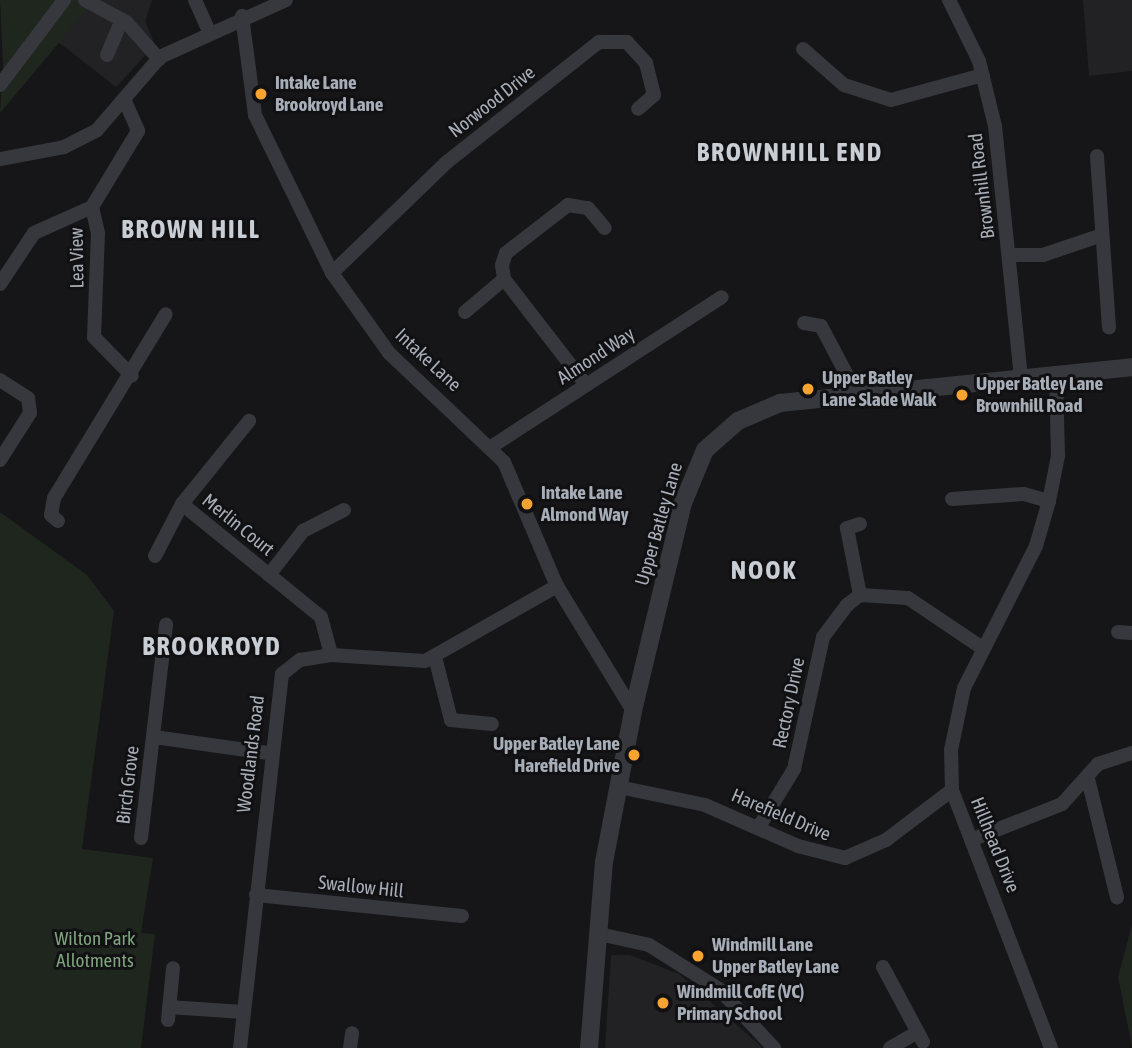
<!DOCTYPE html>
<html>
<head>
<meta charset="utf-8">
<style>
  body { margin:0 }
  #map { position:relative; width:1132px; height:1048px; overflow:hidden; background:#161618; font-family:"Asap Condensed",sans-serif }
  div>[style] { position:absolute }
  .built>* { inset:0; background:#222225 }
  .green>* { inset:0; background:#1e261e }
  .minor>* { height:14px; margin:-7px; padding:0 7px; transform-origin:7px; border-radius:7px; background:#37383d }
  .tertiary>* { height:18px; margin:-9px; padding:0 9px; transform-origin:9px; border-radius:9px; background:#37383d }
  .dots>* { width:19px; height:19px; translate:-50% -50%; box-sizing:border-box; border:4px solid #111113; border-radius:50% }
  span { translate:-50% -50%; white-space:nowrap; text-align:center; line-height:1.15; -webkit-text-stroke:6px #111113; paint-order:stroke }
  .poi-label { font-size:19px; color:#a8aeb8; font-weight:700 }
  .left { translate:0 -50%; text-align:left }
  .right { translate:-100% -50%; text-align:right }
  .street-label { font-size:19px; color:#a8aeb8 }
  .park-label { font-size:19px; color:#7fa47e }
  .district-label { font-size:26px; color:#c9cdd4; font-weight:700; letter-spacing:2px }
</style>
</head>
<body>
<div id="map">
  <div class="built">
    <div style="clip-path:polygon(95px 0,152px 0,145px 21px,155px 45px,116px 87px,57px 41px)"></div>
    <div style="clip-path:polygon(1083px 0,1132px 0,1132px 71px,1089px 76px)"></div>
    <div style="clip-path:polygon(611px 955px,630px 955px,679px 974px,763px 1048px,605px 1048px)"></div>
  </div>
  <div class="green">
    <div style="clip-path:polygon(0 0,95px 0,0 113px,3px 66px)"></div>
    <div style="clip-path:polygon(0 512px,87px 575px,114px 611px,82px 849px,153px 858px,141px 933px,155px 934px,141px 1048px,0 1048px)"></div>
    <div style="clip-path:polygon(1132px 925px,1132px 1047px,1118px 977px)"></div>
  </div>
  <div class="minor">
    <div style="left:85px;top:0;width:47px;rotate:28.2deg"></div>
    <div style="left:126px;top:22px;width:50px;rotate:48.3deg"></div>
    <div style="left:195px;top:0;width:35px;rotate:66deg"></div>
    <div style="left:949px;top:0;width:68px;rotate:63.8deg"></div>
    <div style="left:979px;top:61px;width:67px;rotate:76.2deg"></div>
    <div style="left:995px;top:126px;width:252px;rotate:84.1deg"></div>
    <div style="left:242px;top:16px;width:100px;rotate:82.5deg"></div>
    <div style="left:255px;top:115px;width:176px;rotate:64deg"></div>
    <div style="left:332px;top:273px;width:98px;rotate:54.5deg"></div>
    <div style="left:389px;top:353px;width:158px;rotate:43.5deg"></div>
    <div style="left:504px;top:462px;width:135px;rotate:66.9deg"></div>
    <div style="left:557px;top:586px;width:146px;rotate:58.7deg"></div>
    <div style="left:803px;top:49px;width:55px;rotate:41.3deg"></div>
    <div style="left:844px;top:85px;width:49px;rotate:17.7deg"></div>
    <div style="left:891px;top:100px;width:95px;rotate:-15.2deg"></div>
    <div style="left:107px;top:55px;width:38px;rotate:-67deg"></div>
    <div style="left:0;top:85px;width:106px;rotate:-53deg"></div>
    <div style="left:124px;top:99px;width:35px;rotate:66deg"></div>
    <div style="left:138px;top:131px;width:89px;rotate:121.2deg"></div>
    <div style="left:92px;top:207px;width:27px;rotate:77deg"></div>
    <div style="left:98px;top:233px;width:104px;rotate:92.2deg"></div>
    <div style="left:94px;top:337px;width:54px;rotate:45.7deg"></div>
    <div style="left:1097px;top:156px;width:172px;rotate:86deg"></div>
    <div style="left:0;top:159px;width:65px;rotate:-10.6deg"></div>
    <div style="left:64px;top:147px;width:37px;rotate:-27deg"></div>
    <div style="left:97px;top:130px;width:96px;rotate:-49.2deg"></div>
    <div style="left:160px;top:57px;width:138px;rotate:-24.3deg"></div>
    <div style="left:1009px;top:255px;width:34px"></div>
    <div style="left:1043px;top:255px;width:62px;rotate:-18.7deg"></div>
    <div style="left:332px;top:273px;width:160px;rotate:-44deg"></div>
    <div style="left:447px;top:162px;width:194px;rotate:-38.3deg"></div>
    <div style="left:599px;top:42px;width:28px"></div>
    <div style="left:627px;top:42px;width:28px;rotate:48deg"></div>
    <div style="left:646px;top:63px;width:33px;rotate:76deg"></div>
    <div style="left:654px;top:95px;width:21px;rotate:139deg"></div>
    <div style="left:0;top:284px;width:61px;rotate:-56.3deg"></div>
    <div style="left:34px;top:233px;width:64px;rotate:-24.1deg"></div>
    <div style="left:465px;top:312px;width:51px;rotate:-40.2deg"></div>
    <div style="left:804px;top:323px;width:17px;rotate:10deg"></div>
    <div style="left:821px;top:326px;width:75px;rotate:62.1deg"></div>
    <div style="left:0;top:380px;width:33px;rotate:33deg"></div>
    <div style="left:28px;top:398px;width:15px;rotate:82deg"></div>
    <div style="left:30px;top:413px;width:56px;rotate:122.6deg"></div>
    <div style="left:586px;top:385px;width:134px;rotate:-127.7deg"></div>
    <div style="left:504px;top:279px;width:14px;rotate:-98deg"></div>
    <div style="left:502px;top:265px;width:13px;rotate:-72deg"></div>
    <div style="left:506px;top:253px;width:78px;rotate:-37.7deg"></div>
    <div style="left:568px;top:205px;width:20px;rotate:9deg"></div>
    <div style="left:588px;top:208px;width:26px;rotate:50deg"></div>
    <div style="left:491px;top:447px;width:275px;rotate:-33deg"></div>
    <div style="left:952px;top:499px;width:72px;rotate:-4deg"></div>
    <div style="left:1024px;top:494px;width:26px;rotate:16deg"></div>
    <div style="left:182px;top:504px;width:179px;rotate:39.1deg"></div>
    <div style="left:321px;top:617px;width:39px;rotate:75deg"></div>
    <div style="left:58px;top:521px;width:9px;rotate:-139deg"></div>
    <div style="left:51px;top:515px;width:17px;rotate:-80deg"></div>
    <div style="left:54px;top:498px;width:215px;rotate:-58.7deg"></div>
    <div style="left:860px;top:524px;width:14px;rotate:163deg"></div>
    <div style="left:847px;top:528px;width:68px;rotate:79deg"></div>
    <div style="left:155px;top:556px;width:59px;rotate:-62.6deg"></div>
    <div style="left:182px;top:504px;width:107px;rotate:-51.1deg"></div>
    <div style="left:269px;top:575px;width:56px;rotate:-52.3deg"></div>
    <div style="left:303px;top:531px;width:46px;rotate:-27.1deg"></div>
    <div style="left:1118px;top:632px;width:14px;rotate:4deg"></div>
    <div style="left:435px;top:657px;width:65px;rotate:75.7deg"></div>
    <div style="left:451px;top:720px;width:41px;rotate:5.6deg"></div>
    <div style="left:154px;top:737px;width:115px;rotate:8deg"></div>
    <div style="left:1088px;top:779px;width:122px;rotate:76.2deg"></div>
    <div style="left:619px;top:787px;width:88px;rotate:11.8deg"></div>
    <div style="left:705px;top:805px;width:102px;rotate:23.8deg"></div>
    <div style="left:798px;top:846px;width:49px;rotate:14.3deg"></div>
    <div style="left:845px;top:858px;width:45px;rotate:-23.7deg"></div>
    <div style="left:886px;top:840px;width:83px;rotate:-37.1deg"></div>
    <div style="left:760px;top:825px;width:66px;rotate:-58.7deg"></div>
    <div style="left:794px;top:769px;width:135px;rotate:-77.6deg"></div>
    <div style="left:823px;top:637px;width:40px;rotate:-53deg"></div>
    <div style="left:847px;top:605px;width:16px;rotate:-38deg"></div>
    <div style="left:860px;top:595px;width:48px;rotate:3.6deg"></div>
    <div style="left:908px;top:598px;width:88px;rotate:33.9deg"></div>
    <div style="left:141px;top:838px;width:215px;rotate:-83.3deg"></div>
    <div style="left:971px;top:840px;width:98px;rotate:-21.6deg"></div>
    <div style="left:1062px;top:804px;width:54px;rotate:-48deg"></div>
    <div style="left:1098px;top:764px;width:36px;rotate:-18deg"></div>
    <div style="left:256px;top:895px;width:207px;rotate:5.8deg"></div>
    <div style="left:599px;top:934px;width:51px;rotate:12.4deg"></div>
    <div style="left:649px;top:945px;width:83px;rotate:32.2deg"></div>
    <div style="left:719px;top:989px;width:81px;rotate:47deg"></div>
    <div style="left:883px;top:967px;width:85px;rotate:61.9deg"></div>
    <div style="left:169px;top:1007px;width:74px;rotate:3.9deg"></div>
    <div style="left:168px;top:1020px;width:52px;rotate:-84.5deg"></div>
    <div style="left:240px;top:1048px;width:376px;rotate:-83.6deg"></div>
    <div style="left:282px;top:674px;width:23px;rotate:-38deg"></div>
    <div style="left:300px;top:660px;width:31px;rotate:-9deg"></div>
    <div style="left:331px;top:655px;width:94px;rotate:3.7deg"></div>
    <div style="left:425px;top:661px;width:152px;rotate:-29.6deg"></div>
    <div style="left:350px;top:1048px;width:15px;rotate:-82deg"></div>
    <div style="left:890px;top:1048px;width:32px;rotate:-30deg"></div>
    <div style="left:1051px;top:1048px;width:276px;rotate:-111deg"></div>
    <div style="left:952px;top:790px;width:40px;rotate:-91.4deg"></div>
    <div style="left:951px;top:750px;width:63px;rotate:-78.2deg"></div>
    <div style="left:964px;top:688px;width:159px;rotate:-63.1deg"></div>
    <div style="left:1036px;top:546px;width:47px;rotate:-73.9deg"></div>
    <div style="left:1049px;top:501px;width:46px;rotate:-78.7deg"></div>
    <div style="left:1058px;top:456px;width:83px;rotate:-91.4deg"></div>
  </div>
  <div class="tertiary">
    <div style="left:589px;top:1048px;width:187px;rotate:-85.4deg"></div>
    <div style="left:604px;top:862px;width:154px;rotate:-79.1deg"></div>
    <div style="left:633px;top:711px;width:214px;rotate:-76.5deg"></div>
    <div style="left:683px;top:503px;width:57px;rotate:-67.5deg"></div>
    <div style="left:705px;top:450px;width:44px;rotate:-41.3deg"></div>
    <div style="left:738px;top:421px;width:46px;rotate:-23.2deg"></div>
    <div style="left:780px;top:403px;width:354px;rotate:-5.8deg"></div>
  </div>
  <div class="dots">
    <div style="left:261px;top:94px;background:#f7a32f"></div>
    <div style="left:808px;top:389px;background:#f7a32f"></div>
    <div style="left:962px;top:395px;background:#f7a32f"></div>
    <div style="left:527px;top:504px;background:#f7a32f"></div>
    <div style="left:634px;top:755px;background:#f7a32f"></div>
    <div style="left:698px;top:956px;background:#f7a32f"></div>
    <div style="left:663px;top:1003px;background:#f7a32f"></div>
  </div>
  <div class="poi-label">
    <span class="left" style="left:275px;top:94px">Intake Lane<br>Brookroyd Lane</span>
    <span class="left" style="left:822px;top:389px">Upper Batley<br>Lane Slade Walk</span>
    <span class="left" style="left:976px;top:395px">Upper Batley Lane<br>Brownhill Road</span>
    <span class="left" style="left:541px;top:504px">Intake Lane<br>Almond Way</span>
    <span class="right" style="left:620px;top:755px">Upper Batley Lane<br>Harefield Drive</span>
    <span class="left" style="left:712px;top:956px">Windmill Lane<br>Upper Batley Lane</span>
    <span class="left" style="left:677px;top:1003px">Windmill CofE (VC)<br>Primary School</span>
  </div>
  <div class="street-label">
    <span style="left:492px;top:102px;rotate:-38deg">Norwood Drive</span>
    <span style="left:982px;top:186px;rotate:-97deg">Brownhill Road</span>
    <span style="left:77px;top:258px;rotate:-91deg">Lea View</span>
    <span style="left:596px;top:356px;rotate:-33deg">Almond Way</span>
    <span style="left:428px;top:360px;rotate:43deg">Intake Lane</span>
    <span style="left:659px;top:524px;rotate:-74deg">Upper Batley Lane</span>
    <span style="left:238px;top:525px;rotate:39deg">Merlin Court</span>
    <span style="left:789px;top:703px;rotate:-78deg">Rectory Drive</span>
    <span style="left:251px;top:754px;rotate:-83deg">Woodlands Road</span>
    <span style="left:128px;top:785px;rotate:-83deg">Birch Grove</span>
    <span style="left:781px;top:815px;rotate:23deg">Harefield Drive</span>
    <span style="left:995px;top:845px;rotate:68deg">Hillhead Drive</span>
    <span style="left:361px;top:887px;rotate:6deg">Swallow Hill</span>
  </div>
  <div class="park-label">
    <span style="left:95px;top:950px">Wilton Park<br>Allotments</span>
  </div>
  <div class="district-label">
    <span style="left:790px;top:153px">BROWNHILL END</span>
    <span style="left:191px;top:230px">BROWN HILL</span>
    <span style="left:764px;top:571px">NOOK</span>
    <span style="left:212px;top:647px">BROOKROYD</span>
  </div>
</div>
</body>
</html>
